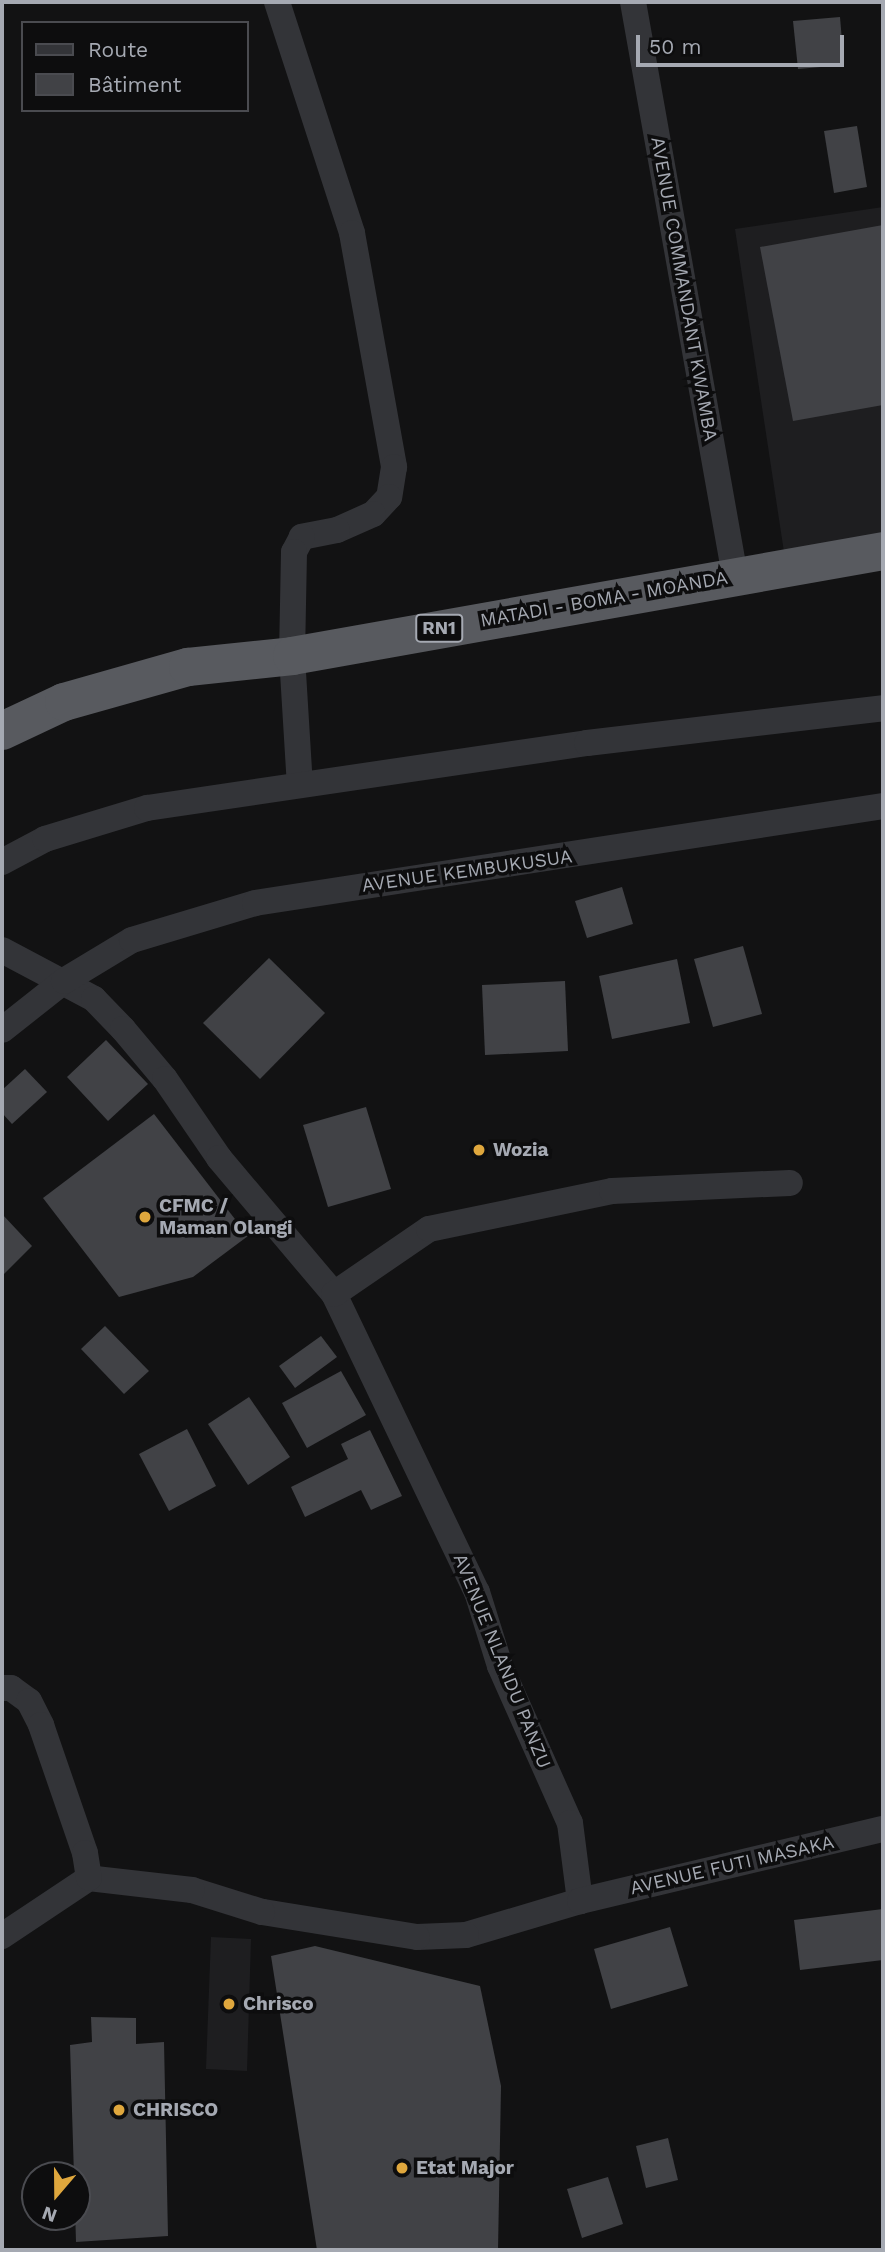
<!DOCTYPE html>
<html>
<head>
<meta charset="utf-8">
<style>
  body { margin:0 }
  #map { position:relative; width:885px; height:2252px; overflow:hidden; background:#121213; font-family:"Work Sans",sans-serif }
  div>[style] { position:absolute }
  .built>* { inset:0; background:#1e1e20 }
  .building>* { inset:0; background:#414246 }
  .minor>* { height:26px; margin:-13px; padding:0 13px; transform-origin:13px; border-radius:13px; background:#333438 }
  .trunk>* { height:38px; margin:-19px; padding:0 19px; transform-origin:19px; border-radius:19px; background:#585a5f }
  .dots>* { width:19px; height:19px; translate:-50% -50%; box-sizing:border-box; border:4px solid #0d0d0e; border-radius:50% }
  span { translate:-50% -50%; white-space:nowrap; text-align:center; line-height:1.15; -webkit-text-stroke:7px #0d0d0e; paint-order:stroke }
  .shield-label span { padding:2px 5px; background:#0d0d0e; border:2px solid; border-radius:5px; -webkit-text-stroke-width:0 }
  .shield-label { font-size:18px; color:#a5a9b2; font-weight:700 }
  .street-label { font-size:19px; color:#a5a9b2 }
  .poi-label { font-size:19px; color:#a5a9b2; font-weight:700 }
  .left { translate:0 -50%; text-align:left }
  .frame { position:absolute; inset:0; border:4px solid #a5a9b2; pointer-events:none }
  .legend { position:absolute; left:21px; top:21px; width:228px; height:91px; box-sizing:border-box; background:#0d0d0e; border:2px solid #4a4b50; margin:0; padding:9px 12px; list-style:none; font-size:21px; color:#a5a9b2 }
  .legend li { display:flex; align-items:center; gap:14px; height:35px }
  .legend b { width:35px; border:2px solid #4a4b50 }
  .north { position:absolute; left:21px; top:2161px; width:70px; height:70px; box-sizing:border-box; background:#0d0d0e; border:2px solid #4a4b50; border-radius:50%; rotate:200deg; font-size:19px; font-weight:700; line-height:28px; text-align:center; color:#a5a9b2 }
  .north::after { content:''; display:block; margin:auto; width:24px; height:32px; background:#dfa73d; clip-path:polygon(50% 0,100% 100%,50% 72%,0 100%) }
  .scale { position:absolute; left:636px; top:35px; width:208px; height:32px; box-sizing:border-box; border:4px solid #a5a9b2; border-top:0; padding-left:9px; font-size:21px; line-height:24px; white-space:nowrap; color:#a5a9b2; -webkit-text-stroke:5px #0d0d0e; paint-order:stroke }
</style>
</head>
<body>
<div id="map">
  <div class="built">
    <div style="clip-path:polygon(883px 207px,883px 538px,784px 552px,735px 229px)"></div>
    <div style="clip-path:polygon(211px 1937px,251px 1939px,247px 2071px,206px 2069px)"></div>
  </div>
  <div class="building">
    <div style="clip-path:polygon(840px 17px,844px 65px,798px 69px,793px 21px)"></div>
    <div style="clip-path:polygon(857px 126px,867px 187px,834px 193px,824px 131px)"></div>
    <div style="clip-path:polygon(883px 225px,883px 405px,793px 421px,760px 247px)"></div>
    <div style="clip-path:polygon(622px 887px,633px 924px,587px 938px,575px 901px)"></div>
    <div style="clip-path:polygon(743px 946px,762px 1014px,713px 1027px,694px 959px)"></div>
    <div style="clip-path:polygon(269px 958px,325px 1013px,260px 1079px,203px 1023px)"></div>
    <div style="clip-path:polygon(677px 959px,690px 1023px,612px 1039px,599px 976px)"></div>
    <div style="clip-path:polygon(565px 981px,568px 1051px,485px 1055px,482px 985px)"></div>
    <div style="clip-path:polygon(106px 1040px,148px 1084px,108px 1121px,67px 1077px)"></div>
    <div style="clip-path:polygon(25px 1069px,47px 1092px,12px 1124px,2px 1113px,2px 1090px)"></div>
    <div style="clip-path:polygon(366px 1107px,391px 1189px,328px 1207px,303px 1125px)"></div>
    <div style="clip-path:polygon(154px 1114px,248px 1236px,193px 1277px,119px 1297px,43px 1198px)"></div>
    <div style="clip-path:polygon(2px 1214px,32px 1246px,4px 1274px,2px 1272px)"></div>
    <div style="clip-path:polygon(105px 1326px,149px 1371px,124px 1394px,81px 1349px)"></div>
    <div style="clip-path:polygon(321px 1336px,337px 1357px,295px 1388px,279px 1366px)"></div>
    <div style="clip-path:polygon(341px 1371px,366px 1415px,307px 1448px,282px 1403px)"></div>
    <div style="clip-path:polygon(249px 1397px,290px 1457px,248px 1485px,208px 1424px)"></div>
    <div style="clip-path:polygon(187px 1429px,216px 1486px,169px 1511px,139px 1454px)"></div>
    <div style="clip-path:polygon(370px 1430px,402px 1496px,371px 1510px,361px 1490px,305px 1517px,291px 1487px,348px 1459px,341px 1444px)"></div>
    <div style="clip-path:polygon(883px 1909px,883px 1960px,800px 1970px,794px 1920px)"></div>
    <div style="clip-path:polygon(670px 1927px,688px 1986px,611px 2009px,594px 1949px)"></div>
    <div style="clip-path:polygon(315px 1946px,480px 1986px,501px 2086px,498px 2250px,317px 2250px,271px 1956px)"></div>
    <div style="clip-path:polygon(91px 2017px,136px 2018px,136px 2044px,164px 2042px,168px 2236px,76px 2242px,70px 2045px,92px 2042px)"></div>
    <div style="clip-path:polygon(668px 2138px,678px 2180px,646px 2188px,636px 2146px)"></div>
    <div style="clip-path:polygon(608px 2177px,623px 2224px,582px 2238px,567px 2189px)"></div>
  </div>
  <div class="minor">
    <div style="left:277px;top:2px;width:243px;rotate:72deg"></div>
    <div style="left:352px;top:233px;width:238px;rotate:79.8deg"></div>
    <div style="left:394px;top:467px;width:30px;rotate:99deg"></div>
    <div style="left:389px;top:497px;width:23px;rotate:133deg"></div>
    <div style="left:373px;top:514px;width:39px;rotate:156deg"></div>
    <div style="left:337px;top:530px;width:36px;rotate:169deg"></div>
    <div style="left:302px;top:537px;width:17px;rotate:118deg"></div>
    <div style="left:294px;top:552px;width:104px;rotate:91.1deg"></div>
    <div style="left:292px;top:656px;width:129px;rotate:86.5deg"></div>
    <div style="left:633px;top:2px;width:583px;rotate:79.92deg"></div>
    <div style="left:2px;top:862px;width:49px;rotate:-28.1deg"></div>
    <div style="left:45px;top:839px;width:107px;rotate:-16.9deg"></div>
    <div style="left:147px;top:808px;width:445px;rotate:-8.4deg"></div>
    <div style="left:587px;top:743px;width:298px;rotate:-6.7deg"></div>
    <div style="left:2px;top:950px;width:104px;rotate:28deg"></div>
    <div style="left:94px;top:999px;width:42px;rotate:46deg"></div>
    <div style="left:123px;top:1029px;width:65px;rotate:50deg"></div>
    <div style="left:165px;top:1079px;width:96px;rotate:55.6deg"></div>
    <div style="left:219px;top:1158px;width:178px;rotate:49.8deg"></div>
    <div style="left:334px;top:1294px;width:331px;rotate:64.4deg"></div>
    <div style="left:477px;top:1592px;width:77px;rotate:72.7deg"></div>
    <div style="left:500px;top:1666px;width:172px;rotate:66deg"></div>
    <div style="left:570px;top:1823px;width:79px;rotate:82.7deg"></div>
    <div style="left:580px;top:1901px;width:119px;rotate:163.4deg"></div>
    <div style="left:466px;top:1935px;width:49px;rotate:177.7deg"></div>
    <div style="left:417px;top:1937px;width:157px;rotate:-170.8deg"></div>
    <div style="left:262px;top:1912px;width:73px;rotate:-162.6deg"></div>
    <div style="left:192px;top:1890px;width:104px;rotate:-173.4deg"></div>
    <div style="left:89px;top:1878px;width:105px;rotate:146.3deg"></div>
    <div style="left:2px;top:1030px;width:79px;rotate:-38.3deg"></div>
    <div style="left:64px;top:981px;width:79px;rotate:-31.1deg"></div>
    <div style="left:132px;top:940px;width:128px;rotate:-16.7deg"></div>
    <div style="left:255px;top:903px;width:635px;rotate:-8.78deg"></div>
    <div style="left:334px;top:1294px;width:115px;rotate:-34.4deg"></div>
    <div style="left:429px;top:1229px;width:187px;rotate:-11.7deg"></div>
    <div style="left:612px;top:1191px;width:178px;rotate:-2.6deg"></div>
    <div style="left:2px;top:1688px;width:9px"></div>
    <div style="left:11px;top:1688px;width:22px;rotate:36deg"></div>
    <div style="left:29px;top:1701px;width:27px;rotate:63deg"></div>
    <div style="left:41px;top:1725px;width:135px;rotate:71deg"></div>
    <div style="left:85px;top:1853px;width:25px;rotate:81deg"></div>
    <div style="left:580px;top:1901px;width:311px;rotate:-13.4deg"></div>
  </div>
  <div class="trunk">
    <div style="left:2px;top:731px;width:68px;rotate:-25.1deg"></div>
    <div style="left:64px;top:702px;width:129px;rotate:-15.8deg"></div>
    <div style="left:188px;top:667px;width:105px;rotate:-6deg"></div>
    <div style="left:292px;top:656px;width:600px;rotate:-10.07deg"></div>
  </div>
  <div class="dots">
    <div style="left:479px;top:1150px;background:#dfa73d"></div>
    <div style="left:145px;top:1217px;background:#dfa73d"></div>
    <div style="left:229px;top:2004px;background:#dfa73d"></div>
    <div style="left:119px;top:2110px;background:#dfa73d"></div>
    <div style="left:402px;top:2168px;background:#dfa73d"></div>
  </div>
  <div class="shield-label">
    <span style="left:439px;top:628px">RN1</span>
  </div>
  <div class="street-label">
    <span style="left:684px;top:289px;rotate:80deg">AVENUE COMMANDANT KWAMBA</span>
    <span style="left:604px;top:599px;rotate:-10deg">MATADI - BOMA - MOANDA</span>
    <span style="left:467px;top:871px;rotate:-8deg">AVENUE KEMBUKUSUA</span>
    <span style="left:502px;top:1661px;rotate:68deg">AVENUE NLANDU PANZU</span>
    <span style="left:732px;top:1865px;rotate:-13deg">AVENUE FUTI MASAKA</span>
  </div>
  <div class="poi-label">
    <span class="left" style="left:493px;top:1150px">Wozia</span>
    <span class="left" style="left:159px;top:1217px">CFMC /<br>Maman Olangi</span>
    <span class="left" style="left:243px;top:2004px">Chrisco</span>
    <span class="left" style="left:133px;top:2110px">CHRISCO</span>
    <span class="left" style="left:416px;top:2168px">Etat Major</span>
  </div>
  <div class="frame"></div>
  <ul class="legend">
  <li><b style="height:9px;background:#333438"></b>Route</li>
  <li><b style="height:19px;background:#414246"></b>Bâtiment</li>
  </ul>
  <div class="north">N</div>
  <div class="scale">50 m</div>
</div>
</body>
</html>
